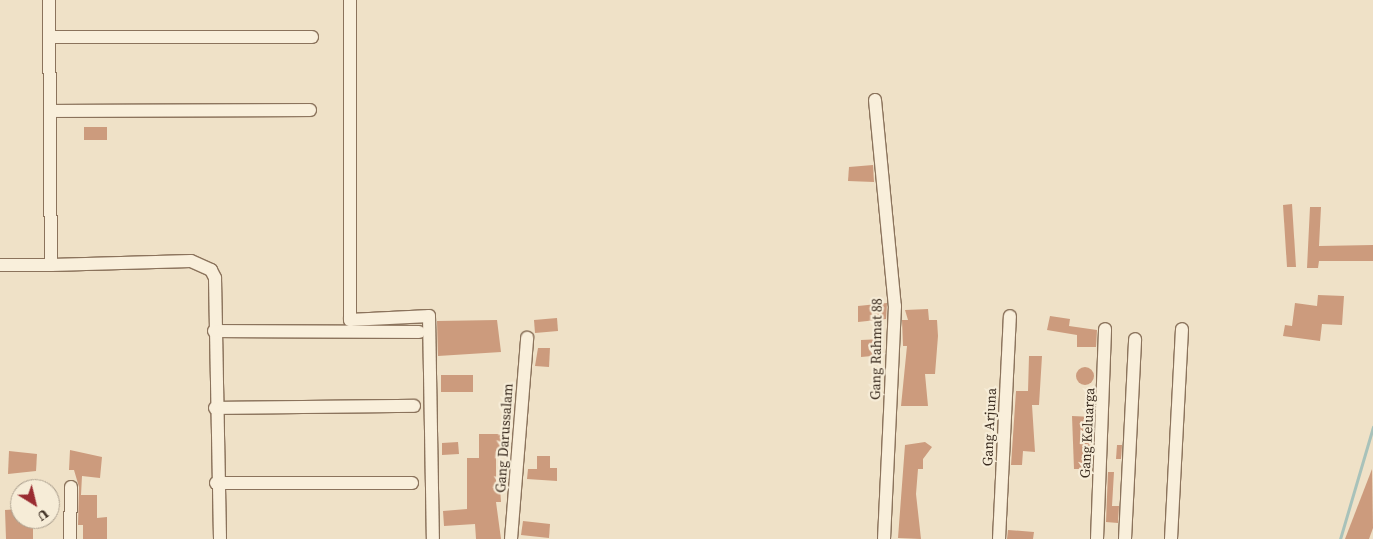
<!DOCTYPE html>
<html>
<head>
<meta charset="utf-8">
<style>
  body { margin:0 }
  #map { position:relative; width:1373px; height:539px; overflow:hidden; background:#efe1c7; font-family:"Source Serif 4",serif }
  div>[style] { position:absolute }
  .stream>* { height:3px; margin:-1.5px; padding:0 1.5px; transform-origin:1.5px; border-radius:1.5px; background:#a8c2ba }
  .building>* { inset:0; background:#cc9b7d }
  .round { border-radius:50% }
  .roads { filter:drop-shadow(1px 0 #8b735c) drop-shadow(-1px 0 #8b735c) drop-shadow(0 1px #8b735c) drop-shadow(0 -1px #8b735c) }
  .street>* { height:12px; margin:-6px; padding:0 6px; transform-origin:6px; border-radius:6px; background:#f9efdb }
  span { translate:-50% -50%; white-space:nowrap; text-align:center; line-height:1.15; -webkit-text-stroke:4.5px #f6ecd7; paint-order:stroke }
  .street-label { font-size:14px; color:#3b2c20 }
  .north { position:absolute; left:10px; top:479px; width:50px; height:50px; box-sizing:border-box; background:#f6ecd7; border:1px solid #ab9f8e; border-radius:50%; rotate:144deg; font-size:14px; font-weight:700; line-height:20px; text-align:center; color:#3b2c20 }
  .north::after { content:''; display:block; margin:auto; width:18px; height:22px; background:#9a2c31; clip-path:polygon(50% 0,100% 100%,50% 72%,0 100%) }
</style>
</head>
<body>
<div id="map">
  <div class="stream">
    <div style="left:1340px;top:539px;width:117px;rotate:-73.6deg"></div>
  </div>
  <div class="building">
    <div style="clip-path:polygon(84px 127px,107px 127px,107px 140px,84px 140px)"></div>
    <div style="clip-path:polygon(873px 165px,874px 182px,848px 181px,849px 167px)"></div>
    <div style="clip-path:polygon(1292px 204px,1296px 267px,1287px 267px,1283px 205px)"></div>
    <div style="clip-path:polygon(1310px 207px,1321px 207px,1319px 246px,1373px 245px,1373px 261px,1319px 261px,1318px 268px,1307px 268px)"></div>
    <div style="clip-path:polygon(1318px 295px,1344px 296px,1342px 325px,1322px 324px,1320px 341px,1283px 336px,1285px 325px,1292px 326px,1295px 303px,1317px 306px)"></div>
    <div style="clip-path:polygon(887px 303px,886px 319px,858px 322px,858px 306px)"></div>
    <div style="clip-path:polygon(928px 309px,929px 320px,937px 320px,938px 336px,935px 374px,925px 374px,928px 406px,901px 406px,907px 346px,903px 346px,902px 320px,908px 320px,905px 310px)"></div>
    <div style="clip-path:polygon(1050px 316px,1070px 319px,1069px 326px,1097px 330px,1096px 347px,1077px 347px,1077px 335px,1047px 330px)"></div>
    <div style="clip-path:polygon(557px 318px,558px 331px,535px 333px,534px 320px)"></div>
    <div style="clip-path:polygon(497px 320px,501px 352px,438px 356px,437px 321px)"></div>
    <div style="clip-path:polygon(883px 339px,883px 355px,861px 357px,861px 340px)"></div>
    <div style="clip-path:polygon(538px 348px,550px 348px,549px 367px,535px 366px)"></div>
    <div style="clip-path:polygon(1029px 356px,1042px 356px,1039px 405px,1032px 405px,1035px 452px,1023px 451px,1022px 465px,1011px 465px,1016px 391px,1028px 391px)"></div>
    <div class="round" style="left:1076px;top:367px;width:18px;height:18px"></div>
    <div style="clip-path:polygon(441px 375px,473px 375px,473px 392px,441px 392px)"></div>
    <div style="clip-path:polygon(1072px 416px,1094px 417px,1088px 469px,1074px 469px)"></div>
    <div style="clip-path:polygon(479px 434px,504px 434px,504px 453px,496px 453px,496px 489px,500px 488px,501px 502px,496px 502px,501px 539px,476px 539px,475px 524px,444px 526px,443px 511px,467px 509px,467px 458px,479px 458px)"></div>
    <div style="clip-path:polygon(458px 442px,459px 454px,442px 455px,442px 443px)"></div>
    <div style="clip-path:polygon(925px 442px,932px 447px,923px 459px,923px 469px,918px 469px,916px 494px,921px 539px,898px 538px,905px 445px)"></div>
    <div style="clip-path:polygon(1117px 445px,1122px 445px,1121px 459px,1116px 459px)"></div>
    <div style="clip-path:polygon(70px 450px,102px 457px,100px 478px,82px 476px,81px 495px,97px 495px,97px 518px,107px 517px,107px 539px,83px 539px,83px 525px,78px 525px,79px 487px,74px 470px,69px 470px)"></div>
    <div style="clip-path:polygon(9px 451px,37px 454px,36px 471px,8px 474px)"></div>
    <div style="clip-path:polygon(537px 456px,550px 456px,550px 468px,557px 468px,557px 481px,527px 479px,528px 469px,537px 469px)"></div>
    <div style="clip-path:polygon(1372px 469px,1373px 528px,1369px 539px,1345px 539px)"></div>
    <div style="clip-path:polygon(1108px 472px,1114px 472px,1112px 506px,1119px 506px,1118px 523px,1106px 522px)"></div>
    <div style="clip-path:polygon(20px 509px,20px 519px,33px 519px,33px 539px,6px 539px,5px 510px)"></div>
    <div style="clip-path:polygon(523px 521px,550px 524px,549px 538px,521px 535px)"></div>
    <div style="clip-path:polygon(1008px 530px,1034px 532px,1033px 539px,1007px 539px)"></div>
  </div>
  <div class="roads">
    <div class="street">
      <div style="left:49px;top:0;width:265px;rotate:89.6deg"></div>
      <div style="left:51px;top:265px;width:140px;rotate:-1.6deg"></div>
      <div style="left:191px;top:261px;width:22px;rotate:24deg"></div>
      <div style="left:211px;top:270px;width:9px;rotate:63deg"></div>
      <div style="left:215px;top:278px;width:261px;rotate:88.9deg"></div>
      <div style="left:350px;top:0;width:320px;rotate:90deg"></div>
      <div style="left:350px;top:320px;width:79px;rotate:-2.9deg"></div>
      <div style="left:429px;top:316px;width:223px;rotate:89deg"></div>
      <div style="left:49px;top:37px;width:263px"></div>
      <div style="left:875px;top:100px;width:207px;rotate:84.5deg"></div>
      <div style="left:895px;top:306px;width:233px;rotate:92.7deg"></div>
      <div style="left:50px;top:111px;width:260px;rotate:-0.2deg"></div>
      <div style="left:0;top:265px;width:51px"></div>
      <div style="left:214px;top:331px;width:205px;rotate:0.3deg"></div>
      <div style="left:215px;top:408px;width:199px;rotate:-0.6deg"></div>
      <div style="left:216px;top:483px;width:196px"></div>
      <div style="left:70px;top:539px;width:52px;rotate:-88.9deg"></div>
      <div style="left:511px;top:539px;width:202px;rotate:-85.4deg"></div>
      <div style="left:999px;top:539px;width:223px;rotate:-87.2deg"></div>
      <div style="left:1097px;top:539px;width:210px;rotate:-87.8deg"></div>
      <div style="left:1125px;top:539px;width:200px;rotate:-87.1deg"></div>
      <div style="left:1171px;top:539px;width:210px;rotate:-87deg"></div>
    </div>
  </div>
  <div class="street-label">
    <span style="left:876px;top:349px;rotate:-89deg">Gang Rahmat 88</span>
    <span style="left:989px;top:427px;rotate:-87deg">Gang Arjuna</span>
    <span style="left:1087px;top:433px;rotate:-87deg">Gang Keluarga</span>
    <span style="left:504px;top:438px;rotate:-86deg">Gang Darussalam</span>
  </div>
  <div class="north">U</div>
</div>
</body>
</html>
